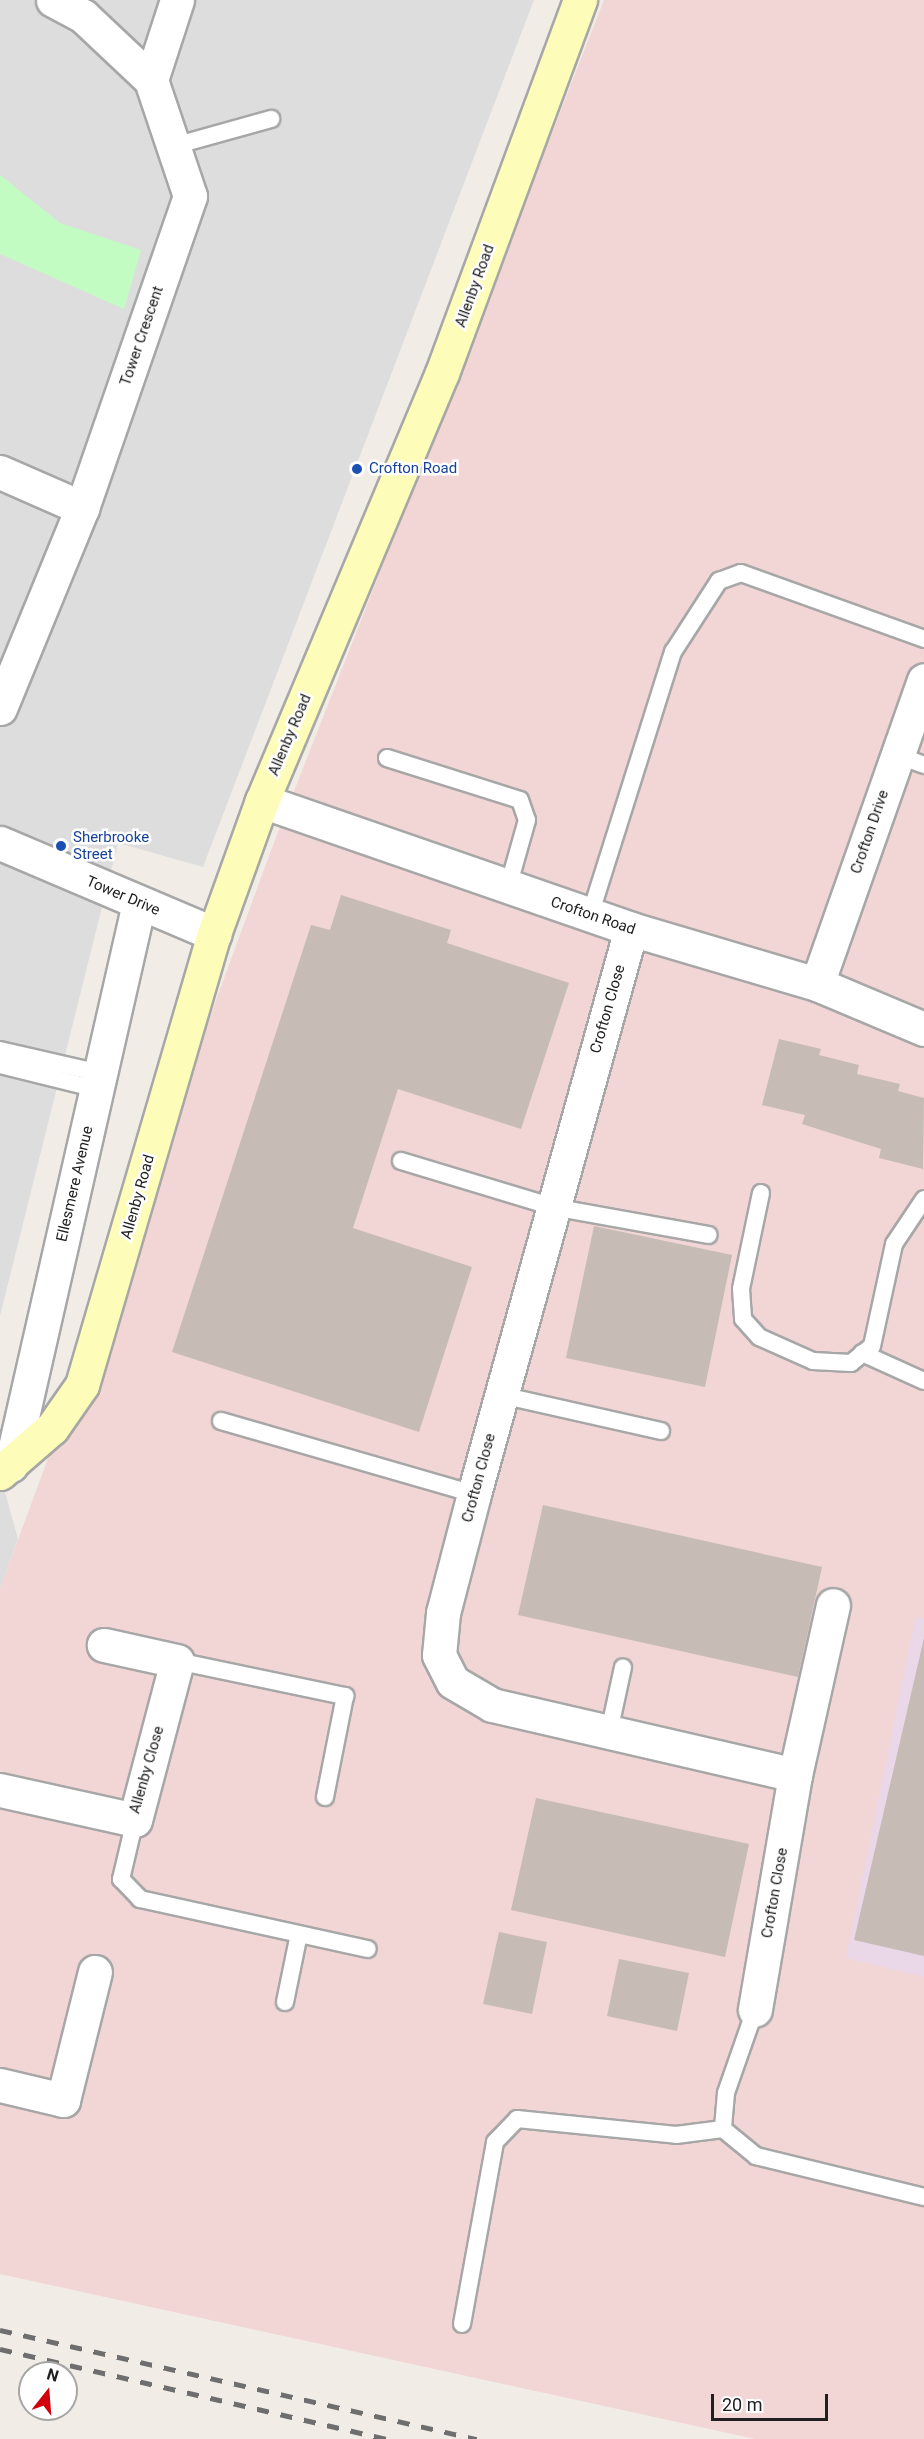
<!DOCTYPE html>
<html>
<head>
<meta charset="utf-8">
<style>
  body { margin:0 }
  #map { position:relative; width:924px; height:2439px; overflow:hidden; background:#f1ede6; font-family:Roboto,sans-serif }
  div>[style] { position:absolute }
  .residential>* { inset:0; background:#dedddd }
  .commercial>* { inset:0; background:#f2d5d5 }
  .industrial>* { inset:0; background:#ead7e8 }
  .park>* { inset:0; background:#c2fcc3 }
  .building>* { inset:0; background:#c6bcb5 }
  .roads { filter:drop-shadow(2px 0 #a7a7a7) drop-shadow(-2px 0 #a7a7a7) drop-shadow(0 2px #a7a7a7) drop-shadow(0 -2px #a7a7a7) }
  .service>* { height:16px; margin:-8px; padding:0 8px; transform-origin:8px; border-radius:8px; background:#fff }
  .minor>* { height:33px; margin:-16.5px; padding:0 16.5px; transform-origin:16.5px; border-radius:16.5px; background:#fff }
  .secondary>* { height:33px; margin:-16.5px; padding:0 16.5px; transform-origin:16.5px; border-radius:16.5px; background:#fdfcb8 }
  .rail>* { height:4.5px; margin-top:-2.25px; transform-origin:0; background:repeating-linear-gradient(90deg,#6e6e6e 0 12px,transparent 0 24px) }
  .dots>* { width:16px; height:16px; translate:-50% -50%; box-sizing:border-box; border:3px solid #fff; border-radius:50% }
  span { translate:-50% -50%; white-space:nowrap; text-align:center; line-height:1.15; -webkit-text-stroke:5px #fff; paint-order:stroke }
  .street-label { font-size:15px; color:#202020 }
  .transit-label { font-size:15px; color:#164399 }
  .left { translate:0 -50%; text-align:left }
  .north { position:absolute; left:18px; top:2361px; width:60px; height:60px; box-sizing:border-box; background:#fff; border:2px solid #a6a6a6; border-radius:50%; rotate:17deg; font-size:16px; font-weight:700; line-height:24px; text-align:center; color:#202020 }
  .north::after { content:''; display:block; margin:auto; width:21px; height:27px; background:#d0000d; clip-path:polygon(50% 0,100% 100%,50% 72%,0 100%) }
  .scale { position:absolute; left:711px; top:2394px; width:117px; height:27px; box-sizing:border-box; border:3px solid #202020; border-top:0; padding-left:8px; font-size:18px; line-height:21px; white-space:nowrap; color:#202020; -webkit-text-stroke:4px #fff; paint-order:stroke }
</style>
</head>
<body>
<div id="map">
  <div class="residential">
    <div style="clip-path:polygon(0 0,534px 0,203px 867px,118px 843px,0 1316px)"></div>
    <div style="clip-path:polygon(0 1474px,18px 1539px,0 1589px)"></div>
  </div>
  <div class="commercial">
    <div style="clip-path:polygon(604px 0,924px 0,924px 2439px,755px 2439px,0 2274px,0 1589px,273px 845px)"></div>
  </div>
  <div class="industrial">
    <div style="clip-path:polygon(915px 1618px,924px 1619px,924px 1977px,846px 1958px)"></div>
  </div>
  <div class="park">
    <div style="clip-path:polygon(0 175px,60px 223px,141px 250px,124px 309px,0 254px)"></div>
  </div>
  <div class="building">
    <div style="clip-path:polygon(341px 895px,451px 930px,447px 943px,569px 983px,521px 1129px,398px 1089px,353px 1228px,472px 1267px,419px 1432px,172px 1352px,311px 925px,330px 930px)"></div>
    <div style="clip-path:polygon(779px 1039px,821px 1049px,819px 1055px,859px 1065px,857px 1074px,900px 1084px,898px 1091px,924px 1098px,923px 1169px,879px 1158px,881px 1149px,802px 1124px,805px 1115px,762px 1105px)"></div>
    <div style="clip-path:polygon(594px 1226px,732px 1255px,705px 1387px,566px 1358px)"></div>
    <div style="clip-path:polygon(543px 1505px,822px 1567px,798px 1677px,518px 1615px)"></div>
    <div style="clip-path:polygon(924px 1638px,924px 1956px,854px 1940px)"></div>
    <div style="clip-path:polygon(536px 1798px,749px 1844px,725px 1957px,511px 1910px)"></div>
    <div style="clip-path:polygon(499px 1932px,547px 1942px,532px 2014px,483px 2004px)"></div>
    <div style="clip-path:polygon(619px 1959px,689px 1973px,677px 2031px,607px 2016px)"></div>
  </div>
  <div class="roads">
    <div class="service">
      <div style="left:174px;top:146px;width:101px;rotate:-15.6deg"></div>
      <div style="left:897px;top:755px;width:29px;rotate:20deg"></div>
      <div style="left:387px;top:758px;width:139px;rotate:17.5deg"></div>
      <div style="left:520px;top:800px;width:21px;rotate:71deg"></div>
      <div style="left:527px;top:820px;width:70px;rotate:105.8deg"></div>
      <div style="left:590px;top:915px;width:276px;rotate:-72.5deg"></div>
      <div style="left:673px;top:652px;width:85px;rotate:-57.1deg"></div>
      <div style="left:719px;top:581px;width:23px;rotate:-20deg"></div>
      <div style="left:741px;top:573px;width:195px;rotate:19.8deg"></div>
      <div style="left:0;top:1050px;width:103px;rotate:13deg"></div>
      <div style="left:0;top:1065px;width:100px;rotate:13.9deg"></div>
      <div style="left:401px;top:1161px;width:159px;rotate:16.8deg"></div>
      <div style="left:553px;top:1207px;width:158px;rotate:10.2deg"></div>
      <div style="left:761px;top:1193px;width:98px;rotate:101.8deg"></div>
      <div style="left:741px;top:1289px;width:30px;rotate:86deg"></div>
      <div style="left:743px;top:1319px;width:24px;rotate:48deg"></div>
      <div style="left:759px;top:1337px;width:59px;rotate:24deg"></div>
      <div style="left:813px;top:1361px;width:38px;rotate:3deg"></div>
      <div style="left:851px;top:1363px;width:27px;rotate:-39deg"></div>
      <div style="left:872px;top:1346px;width:104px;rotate:-77.8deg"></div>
      <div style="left:894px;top:1244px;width:54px;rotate:-56.3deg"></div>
      <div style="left:862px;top:1353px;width:68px;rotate:24.3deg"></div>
      <div style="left:501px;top:1395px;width:164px;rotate:12.7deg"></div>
      <div style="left:221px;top:1421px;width:263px;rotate:16.1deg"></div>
      <div style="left:177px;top:1661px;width:172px;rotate:11.8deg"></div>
      <div style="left:345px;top:1696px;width:103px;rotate:101.2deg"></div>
      <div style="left:609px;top:1732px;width:66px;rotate:-77.8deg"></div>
      <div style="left:135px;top:1820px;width:61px;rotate:103.3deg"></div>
      <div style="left:121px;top:1879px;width:28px;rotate:46deg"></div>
      <div style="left:140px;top:1899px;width:233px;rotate:12.4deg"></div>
      <div style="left:285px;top:2002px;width:69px;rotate:-78.4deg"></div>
      <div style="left:755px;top:2010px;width:88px;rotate:109.3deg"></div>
      <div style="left:726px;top:2093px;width:36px;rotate:95deg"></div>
      <div style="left:723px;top:2129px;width:43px;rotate:39.3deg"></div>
      <div style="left:756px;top:2156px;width:173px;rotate:13.7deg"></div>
      <div style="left:462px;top:2324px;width:185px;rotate:-79.7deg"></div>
      <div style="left:495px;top:2142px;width:32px;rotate:-46deg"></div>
      <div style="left:517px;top:2119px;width:160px;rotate:5.7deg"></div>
      <div style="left:676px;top:2135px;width:47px;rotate:-7.3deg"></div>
    </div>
    <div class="minor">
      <div style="left:151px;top:80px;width:84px;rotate:-72deg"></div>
      <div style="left:0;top:472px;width:90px;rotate:23.7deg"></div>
      <div style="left:0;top:708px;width:216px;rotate:-67.7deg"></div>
      <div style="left:82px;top:508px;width:330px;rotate:-70.9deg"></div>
      <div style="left:190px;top:196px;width:122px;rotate:-108.6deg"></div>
      <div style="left:151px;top:80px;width:93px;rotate:-136.7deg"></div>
      <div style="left:83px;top:16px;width:34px;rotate:-152deg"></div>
      <div style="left:262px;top:801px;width:391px;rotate:19.1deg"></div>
      <div style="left:631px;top:929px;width:194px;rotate:16.5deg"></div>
      <div style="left:817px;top:984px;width:116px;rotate:22.8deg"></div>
      <div style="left:0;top:843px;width:233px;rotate:23deg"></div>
      <div style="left:631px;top:929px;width:586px;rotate:105.53deg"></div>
      <div style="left:474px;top:1494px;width:123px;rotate:104.6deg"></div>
      <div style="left:443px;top:1613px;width:42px;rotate:95.4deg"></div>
      <div style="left:439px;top:1655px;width:30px;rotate:63deg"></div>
      <div style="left:453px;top:1682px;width:45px;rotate:30.5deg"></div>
      <div style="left:492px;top:1705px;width:311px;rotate:13deg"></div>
      <div style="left:795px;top:1775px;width:238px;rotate:99.7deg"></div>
      <div style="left:817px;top:984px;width:322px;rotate:-70.6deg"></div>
      <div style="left:11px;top:1465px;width:576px;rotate:-77.17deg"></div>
      <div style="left:795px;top:1775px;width:174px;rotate:-77.4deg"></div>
      <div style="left:0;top:1790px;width:138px;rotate:12.5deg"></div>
      <div style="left:135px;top:1820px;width:164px;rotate:-75.2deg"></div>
      <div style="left:177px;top:1661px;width:75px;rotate:-167.6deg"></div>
      <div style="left:0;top:2085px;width:65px;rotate:13.4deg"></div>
      <div style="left:63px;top:2100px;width:132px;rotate:-76deg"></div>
    </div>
    <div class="secondary">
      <div style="left:0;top:1473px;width:69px;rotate:-40.9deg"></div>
      <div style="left:52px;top:1428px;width:52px;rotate:-55.1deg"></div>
      <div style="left:82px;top:1385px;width:470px;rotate:-73.7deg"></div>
      <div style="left:214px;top:934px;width:141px;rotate:-70.2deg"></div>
      <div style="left:262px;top:801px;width:464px;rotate:-67.2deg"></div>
      <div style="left:442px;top:373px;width:398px;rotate:-69.7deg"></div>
    </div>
  </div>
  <div class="rail">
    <div style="left:0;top:2330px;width:489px;rotate:12.9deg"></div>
    <div style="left:0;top:2349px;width:398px;rotate:13.1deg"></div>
  </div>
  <div class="dots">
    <div style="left:357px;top:469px;background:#1a4fb4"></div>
    <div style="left:61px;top:846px;background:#1a4fb4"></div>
  </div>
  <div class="street-label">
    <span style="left:475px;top:286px;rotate:-70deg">Allenby Road</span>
    <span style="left:142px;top:336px;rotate:-71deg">Tower Crescent</span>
    <span style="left:290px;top:735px;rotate:-67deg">Allenby Road</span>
    <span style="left:870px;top:832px;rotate:-71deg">Crofton Drive</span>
    <span style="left:123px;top:896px;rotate:23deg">Tower Drive</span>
    <span style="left:593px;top:916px;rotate:19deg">Crofton Road</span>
    <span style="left:608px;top:1009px;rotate:-74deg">Crofton Close</span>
    <span style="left:75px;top:1184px;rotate:-77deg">Ellesmere Avenue</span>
    <span style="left:138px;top:1197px;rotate:-74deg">Allenby Road</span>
    <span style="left:479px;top:1478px;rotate:-75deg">Crofton Close</span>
    <span style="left:147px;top:1770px;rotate:-74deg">Allenby Close</span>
    <span style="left:775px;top:1893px;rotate:-80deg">Crofton Close</span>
  </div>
  <div class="transit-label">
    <span class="left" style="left:369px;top:469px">Crofton Road</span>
    <span class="left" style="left:73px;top:846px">Sherbrooke<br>Street</span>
  </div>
  <div class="north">N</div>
  <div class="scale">20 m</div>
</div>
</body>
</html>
